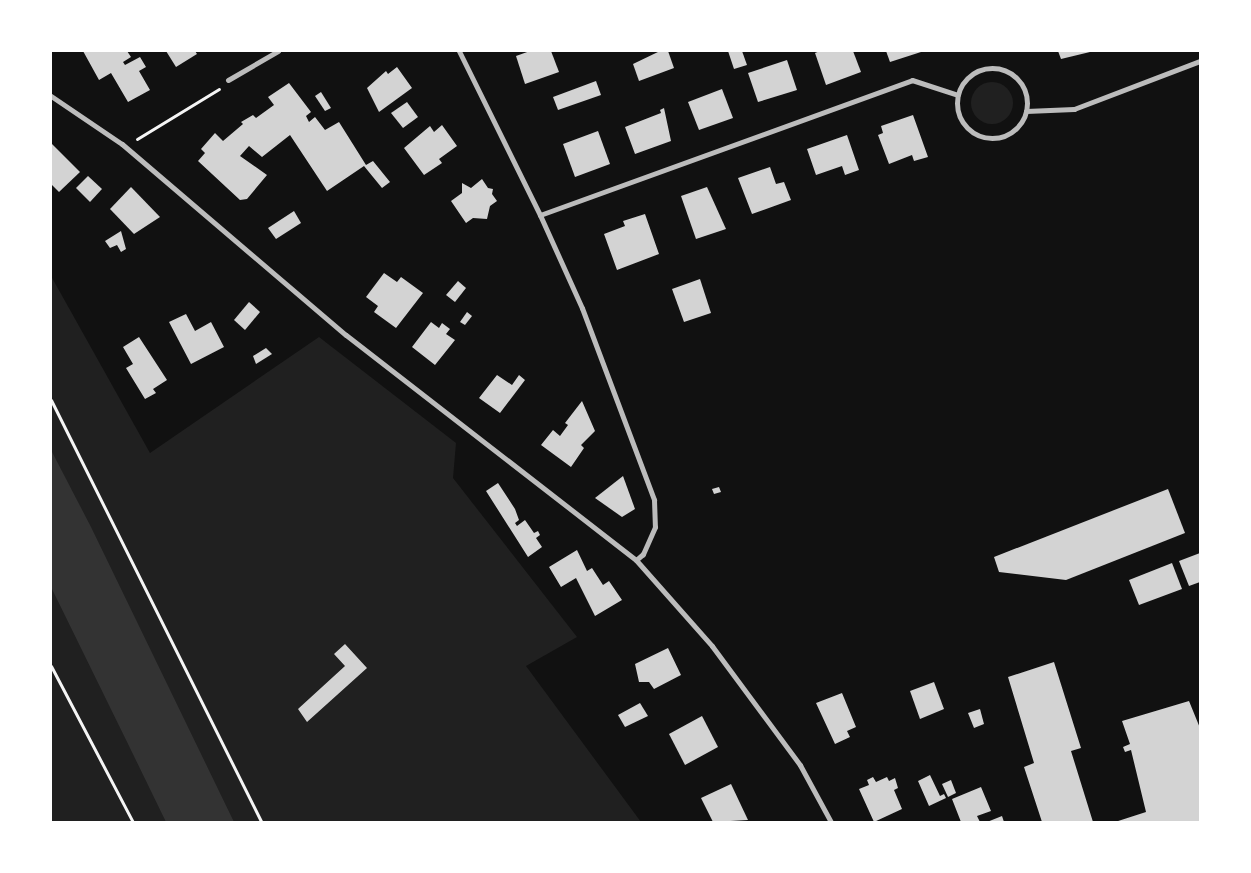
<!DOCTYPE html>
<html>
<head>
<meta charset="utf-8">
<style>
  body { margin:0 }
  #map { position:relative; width:1251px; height:873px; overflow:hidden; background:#111; font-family:Ubuntu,sans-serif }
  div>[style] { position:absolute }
  .green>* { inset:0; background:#202020 }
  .round { border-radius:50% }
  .water>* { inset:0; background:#333 }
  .building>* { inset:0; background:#d3d3d3 }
  .path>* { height:3px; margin:-1.5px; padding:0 1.5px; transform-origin:1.5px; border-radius:1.5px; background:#f5f5f5 }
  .minor>* { height:5px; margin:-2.5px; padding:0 2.5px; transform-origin:2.5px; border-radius:2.5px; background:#bcbcbc }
  .minor>.ring { margin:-2.5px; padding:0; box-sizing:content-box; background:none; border:5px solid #bcbcbc; border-radius:50% }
  span { translate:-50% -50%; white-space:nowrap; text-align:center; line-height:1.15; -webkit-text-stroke:4px #fff; paint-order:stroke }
  .frame { position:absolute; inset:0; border:52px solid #fff; pointer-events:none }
</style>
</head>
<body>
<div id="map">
  <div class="green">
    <div class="round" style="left:971px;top:82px;width:42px;height:42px"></div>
    <div style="clip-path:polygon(51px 276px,150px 453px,319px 337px,456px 443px,453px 478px,577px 637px,526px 666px,641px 822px,51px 822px)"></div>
  </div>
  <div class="water">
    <div style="clip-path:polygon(51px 450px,91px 527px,234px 822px,166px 822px,130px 748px,51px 587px)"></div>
  </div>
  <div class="building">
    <div style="clip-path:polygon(83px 51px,127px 51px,131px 57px,123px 62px,125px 65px,140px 57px,146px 67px,139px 71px,150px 90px,128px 102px,111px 73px,99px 80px)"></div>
    <div style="clip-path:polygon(166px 51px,195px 51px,197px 54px,176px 67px)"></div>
    <div style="clip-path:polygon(530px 51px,551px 51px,559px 72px,525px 84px,516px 56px)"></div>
    <div style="clip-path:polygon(660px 51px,668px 51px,674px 68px,639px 81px,633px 64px)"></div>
    <div style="clip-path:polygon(728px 51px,742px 51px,747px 65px,734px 69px)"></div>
    <div style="clip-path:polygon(820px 51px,853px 51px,861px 72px,826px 85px,815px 53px)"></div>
    <div style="clip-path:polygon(886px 51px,921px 51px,921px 52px,890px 62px)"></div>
    <div style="clip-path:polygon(1058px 51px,1090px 51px,1090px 52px,1061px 59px)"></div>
    <div style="clip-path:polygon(787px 60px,797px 90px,758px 102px,748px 73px)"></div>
    <div style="clip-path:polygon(397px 67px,412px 88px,379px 112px,367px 88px,386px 71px,388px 74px)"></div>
    <div style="clip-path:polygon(596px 81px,601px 95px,558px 110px,553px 97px)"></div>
    <div style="clip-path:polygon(289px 83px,311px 112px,306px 116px,309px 122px,315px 117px,325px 130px,339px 122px,366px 165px,373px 161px,390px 182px,382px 188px,364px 166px,327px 191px,290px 135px,262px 157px,249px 146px,240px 156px,267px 175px,247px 199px,240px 200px,198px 161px,205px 153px,201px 149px,215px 133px,223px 141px,243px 124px,241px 122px,253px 115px,256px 118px,274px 105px,268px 97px)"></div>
    <div style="clip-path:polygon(722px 89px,733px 118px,699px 130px,688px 102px)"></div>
    <div style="clip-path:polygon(321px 92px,331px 108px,325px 111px,315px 96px)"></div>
    <div style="clip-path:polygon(407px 102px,418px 117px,403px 128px,391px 113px)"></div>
    <div style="clip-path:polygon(664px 108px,671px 141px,635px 154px,625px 127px,661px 113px,660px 110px)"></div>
    <div style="clip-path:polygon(913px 115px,928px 157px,914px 161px,912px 155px,889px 164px,878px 135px,883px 133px,881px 126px)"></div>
    <div style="clip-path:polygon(442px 125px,457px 146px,439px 159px,442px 163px,424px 175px,404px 148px,430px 126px,434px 132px)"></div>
    <div style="clip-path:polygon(598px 131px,610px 164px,575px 177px,563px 144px)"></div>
    <div style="clip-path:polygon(847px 135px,859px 170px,845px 175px,842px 166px,816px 175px,807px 149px)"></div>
    <div style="clip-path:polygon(51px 143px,80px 172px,59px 192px,51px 184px)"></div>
    <div style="clip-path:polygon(770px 167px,776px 184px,784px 182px,791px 200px,752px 214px,738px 178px)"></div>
    <div style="clip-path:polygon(88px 176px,102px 189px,90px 202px,76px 188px)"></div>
    <div style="clip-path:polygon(482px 179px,488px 188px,493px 189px,492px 194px,497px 201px,490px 206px,487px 219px,473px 218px,466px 223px,451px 201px,462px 193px,462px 183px,471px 188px)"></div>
    <div style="clip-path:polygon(131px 187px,160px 217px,134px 234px,110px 209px)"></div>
    <div style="clip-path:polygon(707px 187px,726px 229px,696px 239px,681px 196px)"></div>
    <div style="clip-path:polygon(294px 211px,301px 223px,276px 239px,268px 228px)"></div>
    <div style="clip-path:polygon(645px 214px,659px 254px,617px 270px,604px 234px,625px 226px,623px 221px)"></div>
    <div style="clip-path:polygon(121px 231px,126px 249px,121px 252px,117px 245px,110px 248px,105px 241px)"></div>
    <div style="clip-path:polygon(384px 273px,397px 282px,401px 277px,423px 293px,396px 328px,374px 312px,378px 306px,366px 297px)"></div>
    <div style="clip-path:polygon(700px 279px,711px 313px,684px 322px,672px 289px)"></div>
    <div style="clip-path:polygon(458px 281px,466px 288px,455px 302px,446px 295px)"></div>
    <div style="clip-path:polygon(249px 302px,260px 312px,245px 330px,234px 320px)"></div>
    <div style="clip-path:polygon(467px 312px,472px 316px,465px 325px,460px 322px)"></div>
    <div style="clip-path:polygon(186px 314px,195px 331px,211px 322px,224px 347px,191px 364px,169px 322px)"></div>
    <div style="clip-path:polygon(431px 322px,439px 328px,442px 323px,450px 329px,446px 334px,455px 340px,435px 365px,412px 347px)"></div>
    <div style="clip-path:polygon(139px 337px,167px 380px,153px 389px,156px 393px,145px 399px,126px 368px,133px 364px,123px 347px)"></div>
    <div style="clip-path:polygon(266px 348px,272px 354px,256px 364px,253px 356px)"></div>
    <div style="clip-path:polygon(497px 375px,512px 385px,519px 375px,525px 380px,500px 413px,479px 398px)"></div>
    <div style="clip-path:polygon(582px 401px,595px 431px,581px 445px,584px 448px,571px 467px,541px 445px,553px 430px,560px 436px,568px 425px,565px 423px)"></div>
    <div style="clip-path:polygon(623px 476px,635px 509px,622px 517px,595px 498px)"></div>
    <div style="clip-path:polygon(498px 483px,515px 509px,519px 520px,515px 523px,517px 526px,525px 520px,534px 533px,538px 531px,540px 535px,536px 538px,542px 547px,528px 557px,486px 491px)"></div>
    <div style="clip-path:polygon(719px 487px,721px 492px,714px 494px,712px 489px)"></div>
    <div style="clip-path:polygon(1168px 489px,1185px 533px,1066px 580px,999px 572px,994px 557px)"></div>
    <div style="clip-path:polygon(577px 550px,587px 571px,592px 568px,603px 585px,609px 581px,622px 600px,595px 616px,576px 578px,561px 587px,549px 567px)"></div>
    <div style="clip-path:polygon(1200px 553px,1200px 582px,1189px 586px,1179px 561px)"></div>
    <div style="clip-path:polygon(1172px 563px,1182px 589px,1139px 605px,1129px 580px)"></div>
    <div style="clip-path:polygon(345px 644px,367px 668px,307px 722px,298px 709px,345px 666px,334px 654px)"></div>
    <div style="clip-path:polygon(668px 648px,681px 675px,654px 689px,649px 682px,639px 682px,635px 664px)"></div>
    <div style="clip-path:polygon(1054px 662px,1081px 748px,1071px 751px,1093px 822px,1042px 822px,1024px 767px,1034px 763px,1008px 677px)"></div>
    <div style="clip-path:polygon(934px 682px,944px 709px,920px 719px,910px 691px)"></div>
    <div style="clip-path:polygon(842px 693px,856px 727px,847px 731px,850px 737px,835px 744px,816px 703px)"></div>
    <div style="clip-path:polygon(1189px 701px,1200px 728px,1200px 822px,1115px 822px,1146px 812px,1131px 750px,1125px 752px,1123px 747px,1130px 744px,1122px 721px)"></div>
    <div style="clip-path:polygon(640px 703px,648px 716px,625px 727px,618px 715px)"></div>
    <div style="clip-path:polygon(980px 709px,984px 724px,974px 728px,968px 713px)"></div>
    <div style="clip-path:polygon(702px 716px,718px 747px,685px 765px,669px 734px)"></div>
    <div style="clip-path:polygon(930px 775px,940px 796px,944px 794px,946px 798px,929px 806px,918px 781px)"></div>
    <div style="clip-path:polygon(873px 777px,876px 782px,887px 777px,889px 781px,895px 778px,898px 788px,894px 790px,902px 809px,874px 822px,859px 789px,869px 785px,867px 780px)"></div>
    <div style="clip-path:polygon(951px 780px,956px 793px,948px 797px,942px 784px)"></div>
    <div style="clip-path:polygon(731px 784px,748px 820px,713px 822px,701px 798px)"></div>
    <div style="clip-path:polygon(981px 787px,991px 811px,977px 816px,980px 822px,961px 822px,952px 799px)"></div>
    <div style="clip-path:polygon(1002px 816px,1004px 822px,987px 822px)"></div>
  </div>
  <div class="path">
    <div style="left:137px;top:139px;width:96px;rotate:-31.4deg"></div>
    <div style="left:51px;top:400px;width:471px;rotate:63.5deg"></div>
    <div style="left:51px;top:666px;width:176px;rotate:62.3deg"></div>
  </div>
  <div class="minor">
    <div style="left:459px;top:51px;width:183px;rotate:63.7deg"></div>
    <div style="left:540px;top:215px;width:102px;rotate:65.7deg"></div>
    <div style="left:582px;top:308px;width:205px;rotate:69.4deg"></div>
    <div style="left:654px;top:500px;width:27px;rotate:88deg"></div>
    <div style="left:655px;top:527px;width:30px;rotate:114deg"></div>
    <div style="left:643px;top:554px;width:9px;rotate:139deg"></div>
    <div class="ring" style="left:957px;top:68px;width:65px;height:65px"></div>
    <div style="left:228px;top:80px;width:58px;rotate:-30.1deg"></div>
    <div style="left:51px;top:96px;width:86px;rotate:34.1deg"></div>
    <div style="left:122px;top:144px;width:294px;rotate:40.5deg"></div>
    <div style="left:346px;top:335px;width:367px;rotate:37.8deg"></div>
    <div style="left:636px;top:560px;width:115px;rotate:48.5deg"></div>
    <div style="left:712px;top:646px;width:148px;rotate:53.5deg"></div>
    <div style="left:800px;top:765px;width:65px;rotate:61.5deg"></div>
    <div style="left:1026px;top:111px;width:48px;rotate:-2.4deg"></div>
    <div style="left:1074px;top:109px;width:135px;rotate:-20.9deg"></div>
    <div style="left:540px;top:215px;width:396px;rotate:-19.9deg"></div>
    <div style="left:912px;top:80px;width:48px;rotate:18.1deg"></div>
  </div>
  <div class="frame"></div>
</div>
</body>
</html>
